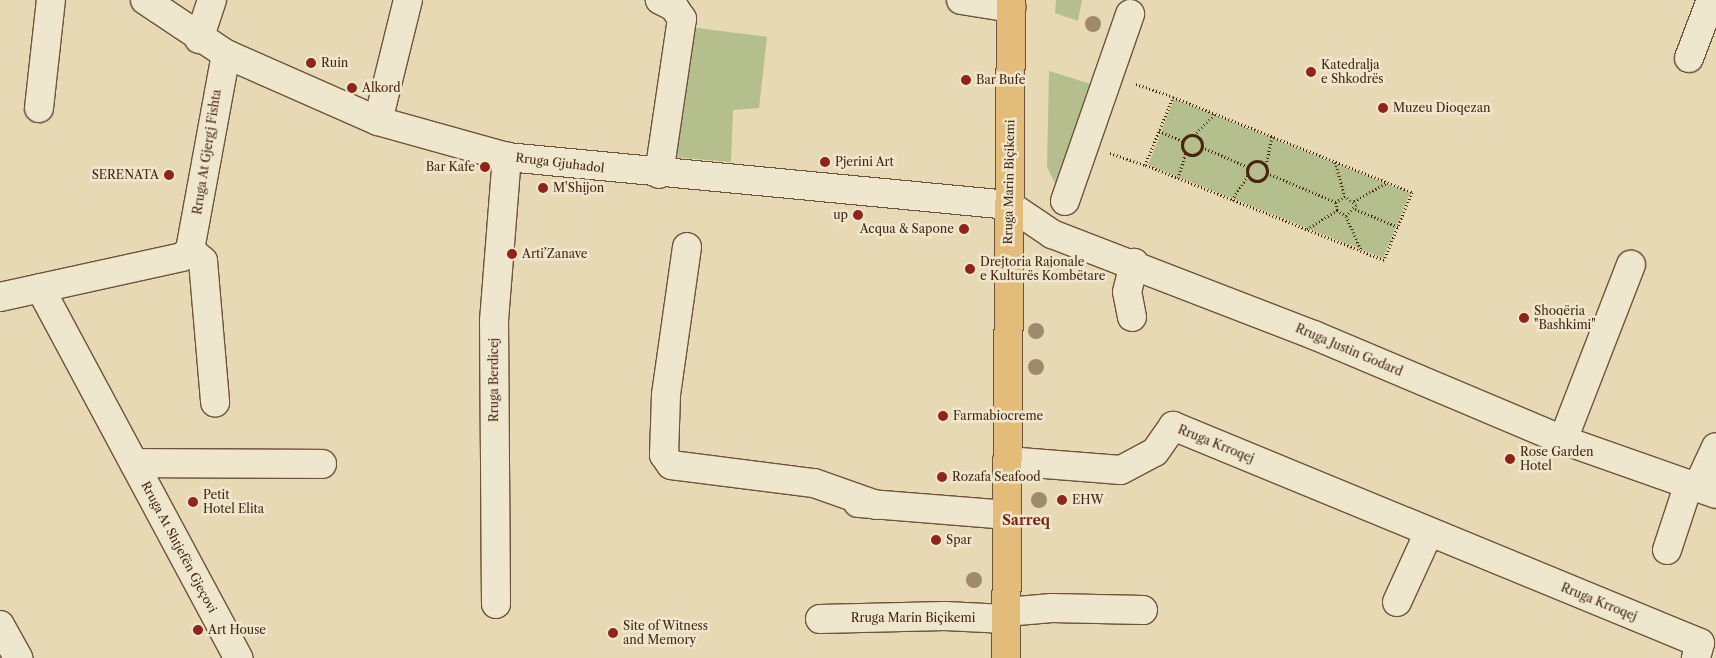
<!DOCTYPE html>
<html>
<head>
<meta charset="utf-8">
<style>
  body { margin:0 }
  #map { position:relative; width:1716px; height:658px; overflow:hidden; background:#e7d9b4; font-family:"Libre Caslon Text",serif }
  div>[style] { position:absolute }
  .green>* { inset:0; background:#b5bf8d }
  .path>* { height:3px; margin-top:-1.5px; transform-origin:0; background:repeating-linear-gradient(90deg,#462611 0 1px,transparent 0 3.5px) }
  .path>.ring { margin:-1.5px; padding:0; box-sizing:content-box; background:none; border:3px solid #462611; border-radius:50% }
  .roads { filter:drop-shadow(1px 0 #6e533a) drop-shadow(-1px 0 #6e533a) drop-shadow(0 1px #6e533a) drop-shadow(0 -1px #6e533a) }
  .minor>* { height:28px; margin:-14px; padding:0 14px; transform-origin:14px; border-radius:14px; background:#efe6ce }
  .major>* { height:28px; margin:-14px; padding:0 14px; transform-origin:14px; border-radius:14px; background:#e4bc7a }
  .trees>* { width:16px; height:16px; margin:-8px; border-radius:50%; background:#9e8b6b }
  .dots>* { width:14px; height:14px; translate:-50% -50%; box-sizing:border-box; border:2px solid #efe6ce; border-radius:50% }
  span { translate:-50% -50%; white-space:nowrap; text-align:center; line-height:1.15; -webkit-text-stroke:5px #efe6ce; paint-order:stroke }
  .poi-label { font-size:12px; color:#462611 }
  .left { translate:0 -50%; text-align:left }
  .right { translate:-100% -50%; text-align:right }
  .street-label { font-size:12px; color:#462611 }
  .neighbourhood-label { font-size:14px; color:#7a1f14; font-weight:700 }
</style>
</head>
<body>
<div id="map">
  <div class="green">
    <div style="clip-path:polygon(1056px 0,1082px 0,1078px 21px,1055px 13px)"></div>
    <div style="clip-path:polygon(690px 27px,767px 37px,759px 108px,733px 110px,731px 162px,672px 157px)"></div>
    <div style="clip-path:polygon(1049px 71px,1094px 85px,1059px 191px,1047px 167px)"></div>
    <div style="clip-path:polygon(1174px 99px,1410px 193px,1383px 258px,1148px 165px)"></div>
  </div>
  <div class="path">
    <div style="left:1136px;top:84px;width:39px;rotate:19deg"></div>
    <div style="left:1173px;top:97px;width:257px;rotate:21.7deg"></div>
    <div style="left:1412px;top:192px;width:74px;rotate:112.4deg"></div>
    <div style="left:1384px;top:260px;width:257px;rotate:-158.3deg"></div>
    <div style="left:1145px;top:165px;width:74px;rotate:-67.6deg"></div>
    <div style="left:1159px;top:131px;width:26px;rotate:23deg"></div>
    <div style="left:1194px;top:135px;width:30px;rotate:-45deg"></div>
    <div class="ring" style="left:1182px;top:135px;width:17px;height:17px"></div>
    <div style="left:1202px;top:147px;width:50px;rotate:23.5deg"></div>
    <div style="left:1110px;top:153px;width:37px;rotate:19deg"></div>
    <div class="ring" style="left:1247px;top:161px;width:17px;height:17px"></div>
    <div style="left:1335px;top:162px;width:35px;rotate:74deg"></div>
    <div style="left:1266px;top:165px;width:29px;rotate:-78deg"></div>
    <div style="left:1267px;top:173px;width:75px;rotate:22.8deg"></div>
    <div style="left:1178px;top:178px;width:27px;rotate:-73deg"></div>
    <div style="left:1232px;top:200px;width:30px;rotate:-57deg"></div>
    <div style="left:1354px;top:201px;width:37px;rotate:-29deg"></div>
    <div style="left:1355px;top:209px;width:47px;rotate:22.7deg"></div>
    <div style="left:1346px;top:216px;width:15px;rotate:-48deg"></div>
    <div style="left:1356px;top:205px;width:14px;rotate:-141deg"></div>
    <div style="left:1345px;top:196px;width:11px;rotate:146deg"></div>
    <div style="left:1336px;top:202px;width:8px;rotate:83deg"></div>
    <div style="left:1337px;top:210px;width:11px;rotate:34deg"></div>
    <div style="left:1346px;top:216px;width:37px;rotate:66deg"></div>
    <div style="left:1307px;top:229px;width:36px;rotate:-32deg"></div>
  </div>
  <div class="roads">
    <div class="minor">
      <div style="left:145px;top:0;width:97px;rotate:33.7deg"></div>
      <div style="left:226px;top:54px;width:166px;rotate:23.8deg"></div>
      <div style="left:378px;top:121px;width:134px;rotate:15.6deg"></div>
      <div style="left:507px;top:157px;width:504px;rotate:5.46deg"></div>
      <div style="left:1009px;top:205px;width:52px;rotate:34deg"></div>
      <div style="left:1052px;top:234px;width:281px;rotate:21.1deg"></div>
      <div style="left:1314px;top:335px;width:270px;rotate:22.9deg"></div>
      <div style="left:1563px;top:440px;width:162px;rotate:19.4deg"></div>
      <div style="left:961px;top:0;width:51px;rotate:9.1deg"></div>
      <div style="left:199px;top:39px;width:41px;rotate:-71.6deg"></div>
      <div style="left:1689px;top:58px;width:62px;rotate:-69.2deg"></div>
      <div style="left:39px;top:108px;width:109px;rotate:-83.7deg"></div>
      <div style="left:378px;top:121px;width:125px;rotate:-76.1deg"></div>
      <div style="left:659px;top:174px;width:157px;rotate:-81.6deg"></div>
      <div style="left:682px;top:19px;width:14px;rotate:-124deg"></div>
      <div style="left:674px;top:7px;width:16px;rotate:-153deg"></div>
      <div style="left:1065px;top:201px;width:198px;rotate:-70.8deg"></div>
      <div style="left:687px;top:247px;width:149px;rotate:98.1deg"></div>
      <div style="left:666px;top:395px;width:60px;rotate:91.9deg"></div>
      <div style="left:664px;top:455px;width:12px;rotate:55deg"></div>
      <div style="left:671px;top:465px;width:144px;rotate:7.2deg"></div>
      <div style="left:814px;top:483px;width:66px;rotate:19.5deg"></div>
      <div style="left:190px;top:250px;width:17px;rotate:40deg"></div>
      <div style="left:203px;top:261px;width:142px;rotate:85.1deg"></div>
      <div style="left:40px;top:288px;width:420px;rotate:61.8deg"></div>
      <div style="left:0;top:297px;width:186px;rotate:-12.4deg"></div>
      <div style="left:182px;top:257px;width:11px;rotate:-41deg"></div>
      <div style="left:190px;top:250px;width:199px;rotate:-79.6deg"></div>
      <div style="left:1132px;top:317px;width:25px;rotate:-101deg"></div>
      <div style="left:1127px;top:292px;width:30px;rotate:-76deg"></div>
      <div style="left:1563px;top:440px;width:188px;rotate:-68.8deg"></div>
      <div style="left:1007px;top:461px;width:114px;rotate:4.5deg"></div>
      <div style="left:1121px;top:470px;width:38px;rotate:-28deg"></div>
      <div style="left:1155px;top:452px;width:32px;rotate:-55deg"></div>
      <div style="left:1173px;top:426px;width:570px;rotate:22.38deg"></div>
      <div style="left:1700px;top:643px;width:16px;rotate:105deg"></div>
      <div style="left:134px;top:463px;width:188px;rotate:0.3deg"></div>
      <div style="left:1697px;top:488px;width:45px;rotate:-65.1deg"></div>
      <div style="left:858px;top:503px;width:149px;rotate:4.6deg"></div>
      <div style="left:1667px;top:550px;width:67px;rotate:-71.8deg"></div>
      <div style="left:1397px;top:602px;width:77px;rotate:-65.4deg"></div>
      <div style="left:496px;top:604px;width:283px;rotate:-90.4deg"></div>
      <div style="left:494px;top:321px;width:165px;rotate:-85.5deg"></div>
      <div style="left:1006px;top:612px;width:46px;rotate:-5deg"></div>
      <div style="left:1052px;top:608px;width:91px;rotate:1.3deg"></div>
      <div style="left:820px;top:619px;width:125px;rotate:-1.4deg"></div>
      <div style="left:945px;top:616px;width:61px;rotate:2.8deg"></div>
      <div style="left:0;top:625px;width:38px;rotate:61deg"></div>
    </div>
    <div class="major">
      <div style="left:1006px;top:658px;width:658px;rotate:-89.56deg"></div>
    </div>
  </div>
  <div class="trees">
    <div style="left:1093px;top:24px"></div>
    <div style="left:1036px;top:331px"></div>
    <div style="left:1036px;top:367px"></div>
    <div style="left:1039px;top:500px"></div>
    <div style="left:974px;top:580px"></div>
  </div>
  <div class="dots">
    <div style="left:311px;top:63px;background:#8f2418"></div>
    <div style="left:1311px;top:72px;background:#8f2418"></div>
    <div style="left:966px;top:80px;background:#8f2418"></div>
    <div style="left:352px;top:88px;background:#8f2418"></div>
    <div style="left:1383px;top:108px;background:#8f2418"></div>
    <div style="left:825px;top:162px;background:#8f2418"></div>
    <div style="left:485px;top:167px;background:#8f2418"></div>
    <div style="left:169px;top:175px;background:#8f2418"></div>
    <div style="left:543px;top:188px;background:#8f2418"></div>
    <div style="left:858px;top:215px;background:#8f2418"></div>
    <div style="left:964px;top:229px;background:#8f2418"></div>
    <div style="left:512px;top:254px;background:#8f2418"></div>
    <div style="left:970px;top:269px;background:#8f2418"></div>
    <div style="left:1524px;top:318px;background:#8f2418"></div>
    <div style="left:943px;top:416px;background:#8f2418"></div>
    <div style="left:1510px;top:459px;background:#8f2418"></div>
    <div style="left:942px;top:477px;background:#8f2418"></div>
    <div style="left:1062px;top:500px;background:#8f2418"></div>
    <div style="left:193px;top:502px;background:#8f2418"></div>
    <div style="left:936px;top:540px;background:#8f2418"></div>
    <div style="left:198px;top:630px;background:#8f2418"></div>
    <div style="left:613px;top:633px;background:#8f2418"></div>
  </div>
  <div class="poi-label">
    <span class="left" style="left:321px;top:63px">Ruin</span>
    <span class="left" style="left:1321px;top:72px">Katedralja<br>e Shkodrës</span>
    <span class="left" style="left:976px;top:80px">Bar Bufe</span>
    <span class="left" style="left:362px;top:88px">Alkord</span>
    <span class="left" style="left:1393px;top:108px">Muzeu Dioqezan</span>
    <span class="left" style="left:835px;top:162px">Pjerini Art</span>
    <span class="right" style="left:475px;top:167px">Bar Kafe</span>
    <span class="right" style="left:159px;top:175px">SERENATA</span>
    <span class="left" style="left:553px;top:188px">M'Shijon</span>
    <span class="right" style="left:848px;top:215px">up</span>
    <span class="right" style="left:954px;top:229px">Acqua &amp; Sapone</span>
    <span class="left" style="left:522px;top:254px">Arti’Zanave</span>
    <span class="left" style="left:980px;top:269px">Drejtoria Rajonale<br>e Kulturës Kombëtare</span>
    <span class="left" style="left:1534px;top:318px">Shoqëria<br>"Bashkimi"</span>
    <span class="left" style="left:953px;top:416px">Farmabiocreme</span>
    <span class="left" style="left:1520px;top:459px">Rose Garden<br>Hotel</span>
    <span class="left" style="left:952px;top:477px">Rozafa Seafood</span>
    <span class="left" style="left:203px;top:502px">Petit<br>Hotel Elita</span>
    <span class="left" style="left:1072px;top:500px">EHW</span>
    <span class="left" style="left:946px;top:540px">Spar</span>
    <span class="left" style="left:623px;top:633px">Site of Witness<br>and Memory</span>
    <span class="left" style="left:208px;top:630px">Art House</span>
  </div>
  <div class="street-label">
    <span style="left:207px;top:152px;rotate:-81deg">Rruga At Gjergj Fishta</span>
    <span style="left:560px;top:163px;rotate:7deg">Rruga Gjuhadol</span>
    <span style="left:1009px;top:182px;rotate:-89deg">Rruga Marin Biçikemi</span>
    <span style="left:1349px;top:350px;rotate:23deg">Rruga Justin Godard</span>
    <span style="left:494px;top:380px;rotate:-90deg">Rruga Berdicej</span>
    <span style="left:1216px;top:444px;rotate:22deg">Rruga Krroqej</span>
    <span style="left:179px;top:547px;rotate:62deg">Rruga At Shtjefën Gjeçovi</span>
    <span style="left:1599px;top:602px;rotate:22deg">Rruga Krroqej</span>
    <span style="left:913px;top:618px">Rruga Marin Biçikemi</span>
  </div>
  <div class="neighbourhood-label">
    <span style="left:1026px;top:520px">Sarreq</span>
  </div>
</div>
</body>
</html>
